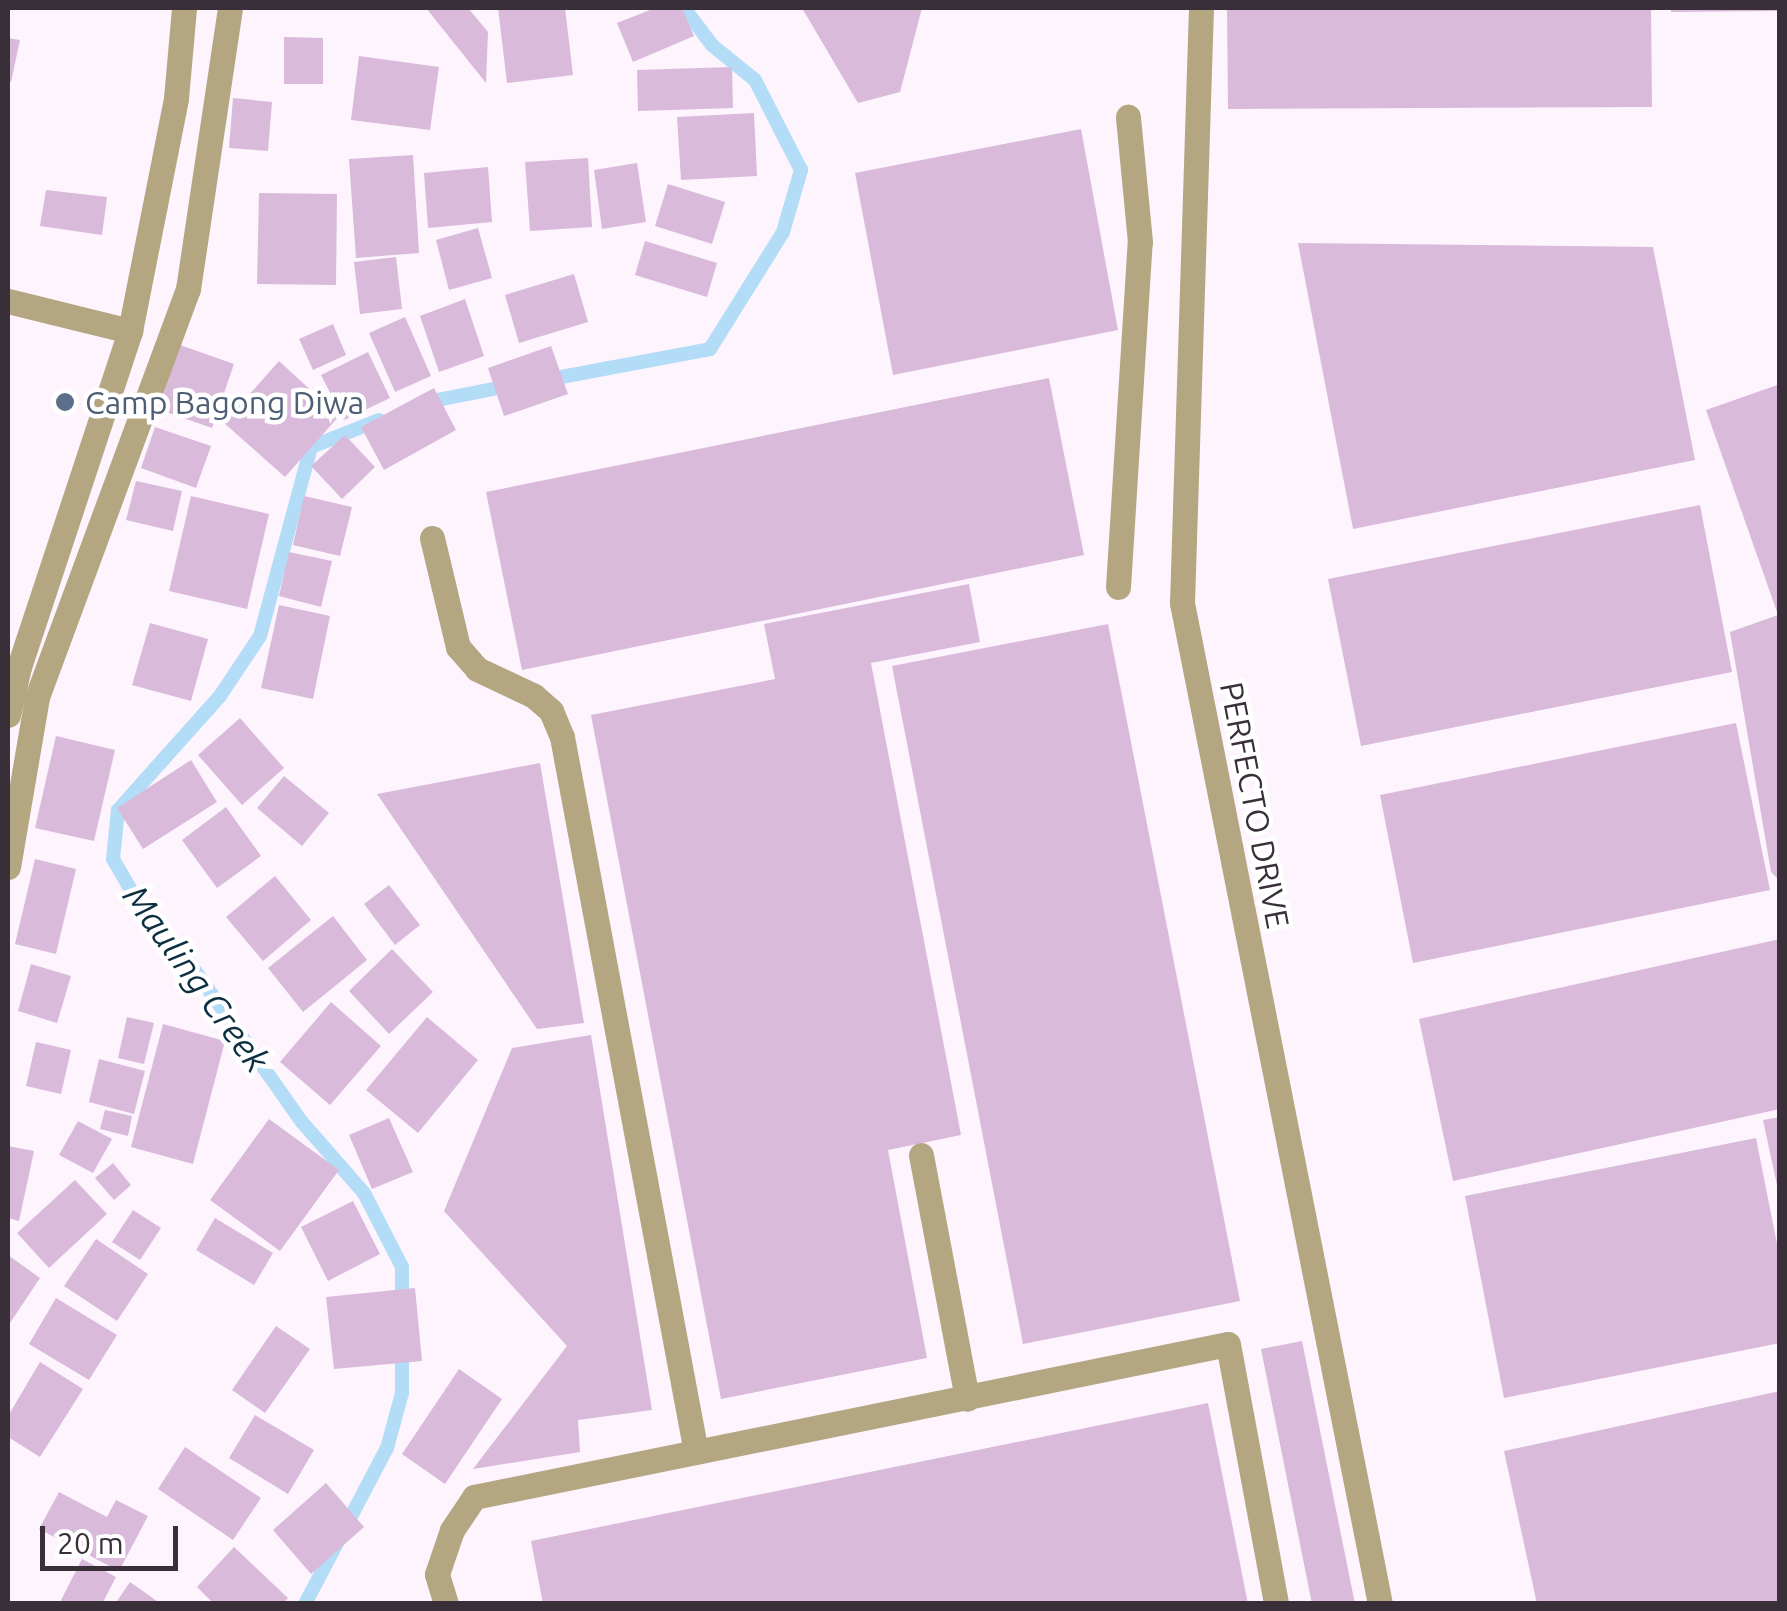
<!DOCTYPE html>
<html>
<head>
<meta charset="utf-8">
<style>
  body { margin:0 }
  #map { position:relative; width:1787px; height:1611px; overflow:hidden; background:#fdf4fe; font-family:Ubuntu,sans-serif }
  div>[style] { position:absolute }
  .stream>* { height:14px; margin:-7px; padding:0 7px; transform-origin:7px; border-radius:7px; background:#b3dcf7 }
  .building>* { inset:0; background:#d9badb }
  .minor>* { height:25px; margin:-12.5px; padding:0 12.5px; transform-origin:12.5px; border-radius:12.5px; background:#b5a682 }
  .dots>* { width:28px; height:28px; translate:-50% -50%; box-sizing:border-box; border:5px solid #fff; border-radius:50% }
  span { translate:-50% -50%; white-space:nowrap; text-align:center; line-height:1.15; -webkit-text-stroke:9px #fff; paint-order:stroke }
  .service-label { font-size:32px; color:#4e5e75 }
  .left { translate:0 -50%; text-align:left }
  .street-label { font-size:32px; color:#382f39 }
  .water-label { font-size:35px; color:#0d2f42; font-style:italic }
  .frame { position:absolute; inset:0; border:10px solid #382f39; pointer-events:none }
  .scale { position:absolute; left:40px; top:1526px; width:138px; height:45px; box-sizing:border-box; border:5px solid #382f39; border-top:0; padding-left:12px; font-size:30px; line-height:35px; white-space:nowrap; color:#382f39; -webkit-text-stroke:8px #fff; paint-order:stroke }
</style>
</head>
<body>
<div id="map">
  <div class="stream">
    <div style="left:545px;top:380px;width:168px;rotate:-10.6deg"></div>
    <div style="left:710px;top:349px;width:138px;rotate:-58deg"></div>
    <div style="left:783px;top:232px;width:65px;rotate:-73.8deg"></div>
    <div style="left:801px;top:170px;width:101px;rotate:-117.1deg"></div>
    <div style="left:755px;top:80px;width:55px;rotate:-140.9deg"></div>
    <div style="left:712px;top:45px;width:46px;rotate:-127.1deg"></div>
    <div style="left:422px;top:403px;width:89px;rotate:-11.1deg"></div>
    <div style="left:379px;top:420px;width:73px;rotate:158.3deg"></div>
    <div style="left:311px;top:447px;width:196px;rotate:105.1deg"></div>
    <div style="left:260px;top:636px;width:72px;rotate:123.7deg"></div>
    <div style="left:220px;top:696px;width:153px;rotate:131.8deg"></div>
    <div style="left:118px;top:810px;width:49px;rotate:95.8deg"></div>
    <div style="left:113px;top:859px;width:39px;rotate:60deg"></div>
    <div style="left:133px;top:893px;width:89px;rotate:50.9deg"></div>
    <div style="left:189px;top:962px;width:196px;rotate:54.8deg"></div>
    <div style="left:302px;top:1122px;width:94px;rotate:48.9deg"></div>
    <div style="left:364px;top:1193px;width:83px;rotate:62.8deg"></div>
    <div style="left:402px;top:1267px;width:38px;rotate:90deg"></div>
    <div style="left:305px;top:1604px;width:176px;rotate:-62.3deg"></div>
    <div style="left:387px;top:1448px;width:57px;rotate:-74.7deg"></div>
    <div style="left:402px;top:1393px;width:46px;rotate:-90deg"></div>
  </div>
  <div class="building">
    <div style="clip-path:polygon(426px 8px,468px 8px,488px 32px,486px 83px)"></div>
    <div style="clip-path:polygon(498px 8px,565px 8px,573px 75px,507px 83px)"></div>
    <div style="clip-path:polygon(655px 8px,682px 8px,694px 36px,633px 62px,617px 23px)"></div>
    <div style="clip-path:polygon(802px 8px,922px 8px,900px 92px,858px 103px)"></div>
    <div style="clip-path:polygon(1227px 8px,1651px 8px,1652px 107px,1228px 109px)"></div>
    <div style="clip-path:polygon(1671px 8px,1780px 8px,1780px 11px,1671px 12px)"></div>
    <div style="clip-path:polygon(284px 37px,323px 38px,323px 84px,284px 84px)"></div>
    <div style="clip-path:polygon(8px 38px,20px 40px,11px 82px,8px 81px)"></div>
    <div style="clip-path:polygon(359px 56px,439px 67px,430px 130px,351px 120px)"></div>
    <div style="clip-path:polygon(732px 67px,733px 108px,638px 111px,637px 70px)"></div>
    <div style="clip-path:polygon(233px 98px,272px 102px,268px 151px,229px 148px)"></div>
    <div style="clip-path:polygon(754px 113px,757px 176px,681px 180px,677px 117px)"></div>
    <div style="clip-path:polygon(1081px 129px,1118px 330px,893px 375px,855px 173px)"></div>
    <div style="clip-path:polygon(413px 155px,419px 253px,356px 258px,349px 159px)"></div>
    <div style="clip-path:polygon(588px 158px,592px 227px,530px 231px,525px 162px)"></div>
    <div style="clip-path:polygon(637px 163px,646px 222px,602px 229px,594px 170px)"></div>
    <div style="clip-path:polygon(488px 167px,492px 222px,428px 228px,424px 173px)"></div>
    <div style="clip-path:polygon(668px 184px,725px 202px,712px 244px,655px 226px)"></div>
    <div style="clip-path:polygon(46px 190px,107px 197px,102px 235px,40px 226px)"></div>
    <div style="clip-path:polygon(259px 193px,337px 194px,336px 285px,257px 284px)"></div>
    <div style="clip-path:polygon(478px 228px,492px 278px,449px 290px,436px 240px)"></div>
    <div style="clip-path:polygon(645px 241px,717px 263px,707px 297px,635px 275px)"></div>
    <div style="clip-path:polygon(1298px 243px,1653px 247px,1695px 460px,1353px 529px)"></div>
    <div style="clip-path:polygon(396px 257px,402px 309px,360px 314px,354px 262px)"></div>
    <div style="clip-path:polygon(574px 274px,588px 322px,519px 343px,505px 295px)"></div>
    <div style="clip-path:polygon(465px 299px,484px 356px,439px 372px,420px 316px)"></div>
    <div style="clip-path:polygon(405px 317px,431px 376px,395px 392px,369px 333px)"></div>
    <div style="clip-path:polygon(333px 324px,346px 355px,313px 370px,299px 339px)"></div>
    <div style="clip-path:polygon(180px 345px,234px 364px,212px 428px,158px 409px)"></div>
    <div style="clip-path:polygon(551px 346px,568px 394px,504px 416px,488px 368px)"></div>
    <div style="clip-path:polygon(368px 352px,390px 398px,344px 420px,321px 375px)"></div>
    <div style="clip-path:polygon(279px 361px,339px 416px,285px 477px,224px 423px)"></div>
    <div style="clip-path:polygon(1049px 378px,1084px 555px,522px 670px,486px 492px)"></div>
    <div style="clip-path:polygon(1780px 384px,1780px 881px,1771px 872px,1730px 632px,1778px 615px,1706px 410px)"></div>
    <div style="clip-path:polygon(434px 388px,456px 430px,384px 470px,361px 427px)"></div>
    <div style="clip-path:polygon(155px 427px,211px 446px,196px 488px,141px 468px)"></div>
    <div style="clip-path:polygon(345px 435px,375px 467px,342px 499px,311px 466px)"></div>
    <div style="clip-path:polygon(136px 481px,182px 491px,173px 531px,126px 520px)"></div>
    <div style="clip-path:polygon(191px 496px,269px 514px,247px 609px,169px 591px)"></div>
    <div style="clip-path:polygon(304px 496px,352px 507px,340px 556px,293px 545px)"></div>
    <div style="clip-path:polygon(1700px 505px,1732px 672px,1361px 746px,1328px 579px)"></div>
    <div style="clip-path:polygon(289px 552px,332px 561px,321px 607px,279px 596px)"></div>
    <div style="clip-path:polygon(969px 584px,980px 642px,871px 663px,961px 1135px,888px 1150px,927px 1358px,721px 1399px,591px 715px,775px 679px,764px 624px)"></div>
    <div style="clip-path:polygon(279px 605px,330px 616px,313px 699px,261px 688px)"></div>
    <div style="clip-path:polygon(150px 623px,208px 639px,191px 701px,132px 685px)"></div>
    <div style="clip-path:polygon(1108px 624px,1240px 1301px,1023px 1344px,892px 666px)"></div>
    <div style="clip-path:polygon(240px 718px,284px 768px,242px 805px,198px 755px)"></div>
    <div style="clip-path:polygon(1736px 723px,1770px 890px,1413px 963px,1380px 795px)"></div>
    <div style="clip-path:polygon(56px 736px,115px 750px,94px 841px,35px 828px)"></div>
    <div style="clip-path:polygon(191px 760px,217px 802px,143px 849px,117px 808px)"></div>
    <div style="clip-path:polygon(540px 763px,584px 1023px,537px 1029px,377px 794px)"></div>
    <div style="clip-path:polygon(284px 776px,329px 813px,302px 846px,257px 808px)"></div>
    <div style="clip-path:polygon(226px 807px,261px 856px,217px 888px,182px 840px)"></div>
    <div style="clip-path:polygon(35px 859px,76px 869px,56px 954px,15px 944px)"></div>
    <div style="clip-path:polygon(275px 876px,311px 920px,263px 961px,226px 917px)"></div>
    <div style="clip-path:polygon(389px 885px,420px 925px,395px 945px,364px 904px)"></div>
    <div style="clip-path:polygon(333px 916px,367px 960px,303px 1012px,268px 968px)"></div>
    <div style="clip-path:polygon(1780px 939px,1780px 1109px,1453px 1181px,1419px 1019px)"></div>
    <div style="clip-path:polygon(392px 949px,433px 992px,389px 1034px,349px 991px)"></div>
    <div style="clip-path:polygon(31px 964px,71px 976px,57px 1023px,18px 1011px)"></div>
    <div style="clip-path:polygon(331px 1002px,381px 1046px,330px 1105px,280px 1062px)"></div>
    <div style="clip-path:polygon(127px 1017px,154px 1023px,144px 1064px,118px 1058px)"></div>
    <div style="clip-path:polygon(427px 1017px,478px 1060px,418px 1133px,366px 1090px)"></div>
    <div style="clip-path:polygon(163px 1024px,225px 1041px,193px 1164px,131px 1147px)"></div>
    <div style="clip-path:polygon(591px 1035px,652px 1410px,578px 1420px,580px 1452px,473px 1469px,567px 1346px,444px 1211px,512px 1048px)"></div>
    <div style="clip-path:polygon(36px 1042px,71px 1050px,61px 1094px,26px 1086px)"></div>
    <div style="clip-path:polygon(99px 1059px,145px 1071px,134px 1114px,89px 1102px)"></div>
    <div style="clip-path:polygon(105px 1110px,132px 1116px,128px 1136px,100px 1129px)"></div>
    <div style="clip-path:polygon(1780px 1117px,1780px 1190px,1778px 1190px,1763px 1120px)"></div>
    <div style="clip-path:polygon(389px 1118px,413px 1172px,372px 1189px,349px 1135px)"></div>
    <div style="clip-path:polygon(269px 1119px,339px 1170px,280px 1251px,210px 1200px)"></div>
    <div style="clip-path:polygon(78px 1121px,112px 1139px,93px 1173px,59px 1155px)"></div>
    <div style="clip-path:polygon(1756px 1138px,1780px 1259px,1780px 1343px,1504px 1398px,1465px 1196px)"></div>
    <div style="clip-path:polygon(8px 1146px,34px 1151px,19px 1221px,8px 1218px)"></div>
    <div style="clip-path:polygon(113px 1163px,131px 1185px,114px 1200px,95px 1178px)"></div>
    <div style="clip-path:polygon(75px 1180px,107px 1214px,49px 1268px,17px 1233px)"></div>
    <div style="clip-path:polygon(353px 1201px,380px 1254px,328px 1281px,301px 1227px)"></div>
    <div style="clip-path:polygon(133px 1210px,161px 1228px,140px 1260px,112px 1242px)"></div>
    <div style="clip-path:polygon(215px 1218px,273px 1253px,254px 1285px,196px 1250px)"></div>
    <div style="clip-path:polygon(96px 1239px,148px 1274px,117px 1321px,64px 1286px)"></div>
    <div style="clip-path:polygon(8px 1255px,40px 1278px,8px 1326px)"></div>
    <div style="clip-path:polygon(415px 1288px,422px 1361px,334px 1369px,326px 1297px)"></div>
    <div style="clip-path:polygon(56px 1298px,117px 1335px,89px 1380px,29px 1344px)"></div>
    <div style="clip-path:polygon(276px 1326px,310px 1349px,265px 1413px,232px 1390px)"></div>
    <div style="clip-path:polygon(1302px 1341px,1355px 1604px,1312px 1604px,1261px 1349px)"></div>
    <div style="clip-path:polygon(40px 1362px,83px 1389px,40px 1457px,8px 1437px,8px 1416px)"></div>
    <div style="clip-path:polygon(459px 1369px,502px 1399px,445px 1484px,402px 1454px)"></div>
    <div style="clip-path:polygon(1780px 1391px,1780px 1604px,1537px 1604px,1504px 1451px)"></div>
    <div style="clip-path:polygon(1208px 1403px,1248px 1604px,543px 1604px,531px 1541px)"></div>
    <div style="clip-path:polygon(255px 1415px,314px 1450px,288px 1494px,229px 1458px)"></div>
    <div style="clip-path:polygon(185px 1447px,261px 1498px,233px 1540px,158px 1489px)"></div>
    <div style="clip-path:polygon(326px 1483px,364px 1527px,311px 1574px,273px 1530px)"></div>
    <div style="clip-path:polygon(59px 1492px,107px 1517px,116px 1500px,148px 1516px,119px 1571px,39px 1529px)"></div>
    <div style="clip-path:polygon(234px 1547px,288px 1598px,283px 1604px,214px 1604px,197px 1587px)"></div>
    <div style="clip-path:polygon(82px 1559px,116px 1577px,102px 1604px,59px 1604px)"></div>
    <div style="clip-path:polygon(130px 1582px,161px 1604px,115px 1604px)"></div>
  </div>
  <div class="minor">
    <div style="left:1201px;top:8px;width:595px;rotate:91.83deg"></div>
    <div style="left:1182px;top:603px;width:1020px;rotate:78.81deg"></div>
    <div style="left:8px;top:301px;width:126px;rotate:13.8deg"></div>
    <div style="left:432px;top:538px;width:112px;rotate:76.6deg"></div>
    <div style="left:458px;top:647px;width:29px;rotate:49deg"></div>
    <div style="left:477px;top:669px;width:63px;rotate:25.3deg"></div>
    <div style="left:534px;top:696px;width:23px;rotate:41deg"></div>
    <div style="left:551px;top:711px;width:28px;rotate:67deg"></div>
    <div style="left:562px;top:737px;width:727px;rotate:79.39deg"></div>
    <div style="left:1118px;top:587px;width:346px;rotate:-86.4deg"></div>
    <div style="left:1140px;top:242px;width:126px;rotate:-95.5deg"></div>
    <div style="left:8px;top:715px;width:49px;rotate:-77.1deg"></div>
    <div style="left:19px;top:667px;width:354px;rotate:-71.7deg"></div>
    <div style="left:130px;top:331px;width:237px;rotate:-78.8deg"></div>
    <div style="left:176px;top:98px;width:90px;rotate:-84.9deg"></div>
    <div style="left:8px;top:867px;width:172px;rotate:-80.3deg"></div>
    <div style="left:37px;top:697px;width:435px;rotate:-69.7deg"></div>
    <div style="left:188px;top:289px;width:284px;rotate:-81.5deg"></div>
    <div style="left:921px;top:1155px;width:248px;rotate:79.3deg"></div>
    <div style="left:446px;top:1604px;width:31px;rotate:-107deg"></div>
    <div style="left:437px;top:1574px;width:46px;rotate:-71.2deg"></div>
    <div style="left:452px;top:1530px;width:40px;rotate:-56deg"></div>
    <div style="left:474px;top:1497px;width:769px;rotate:-11.47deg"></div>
    <div style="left:1228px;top:1344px;width:264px;rotate:79.5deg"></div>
  </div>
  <div class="dots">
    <div style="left:65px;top:402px;background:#5c6f8a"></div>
  </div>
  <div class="service-label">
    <span class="left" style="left:85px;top:402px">Camp Bagong Diwa</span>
  </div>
  <div class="street-label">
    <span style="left:1255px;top:805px;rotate:79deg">PERFECTO DRIVE</span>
  </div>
  <div class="water-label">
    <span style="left:197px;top:978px;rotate:54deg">Mauling Creek</span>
  </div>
  <div class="frame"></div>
  <div class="scale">20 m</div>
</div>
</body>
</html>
